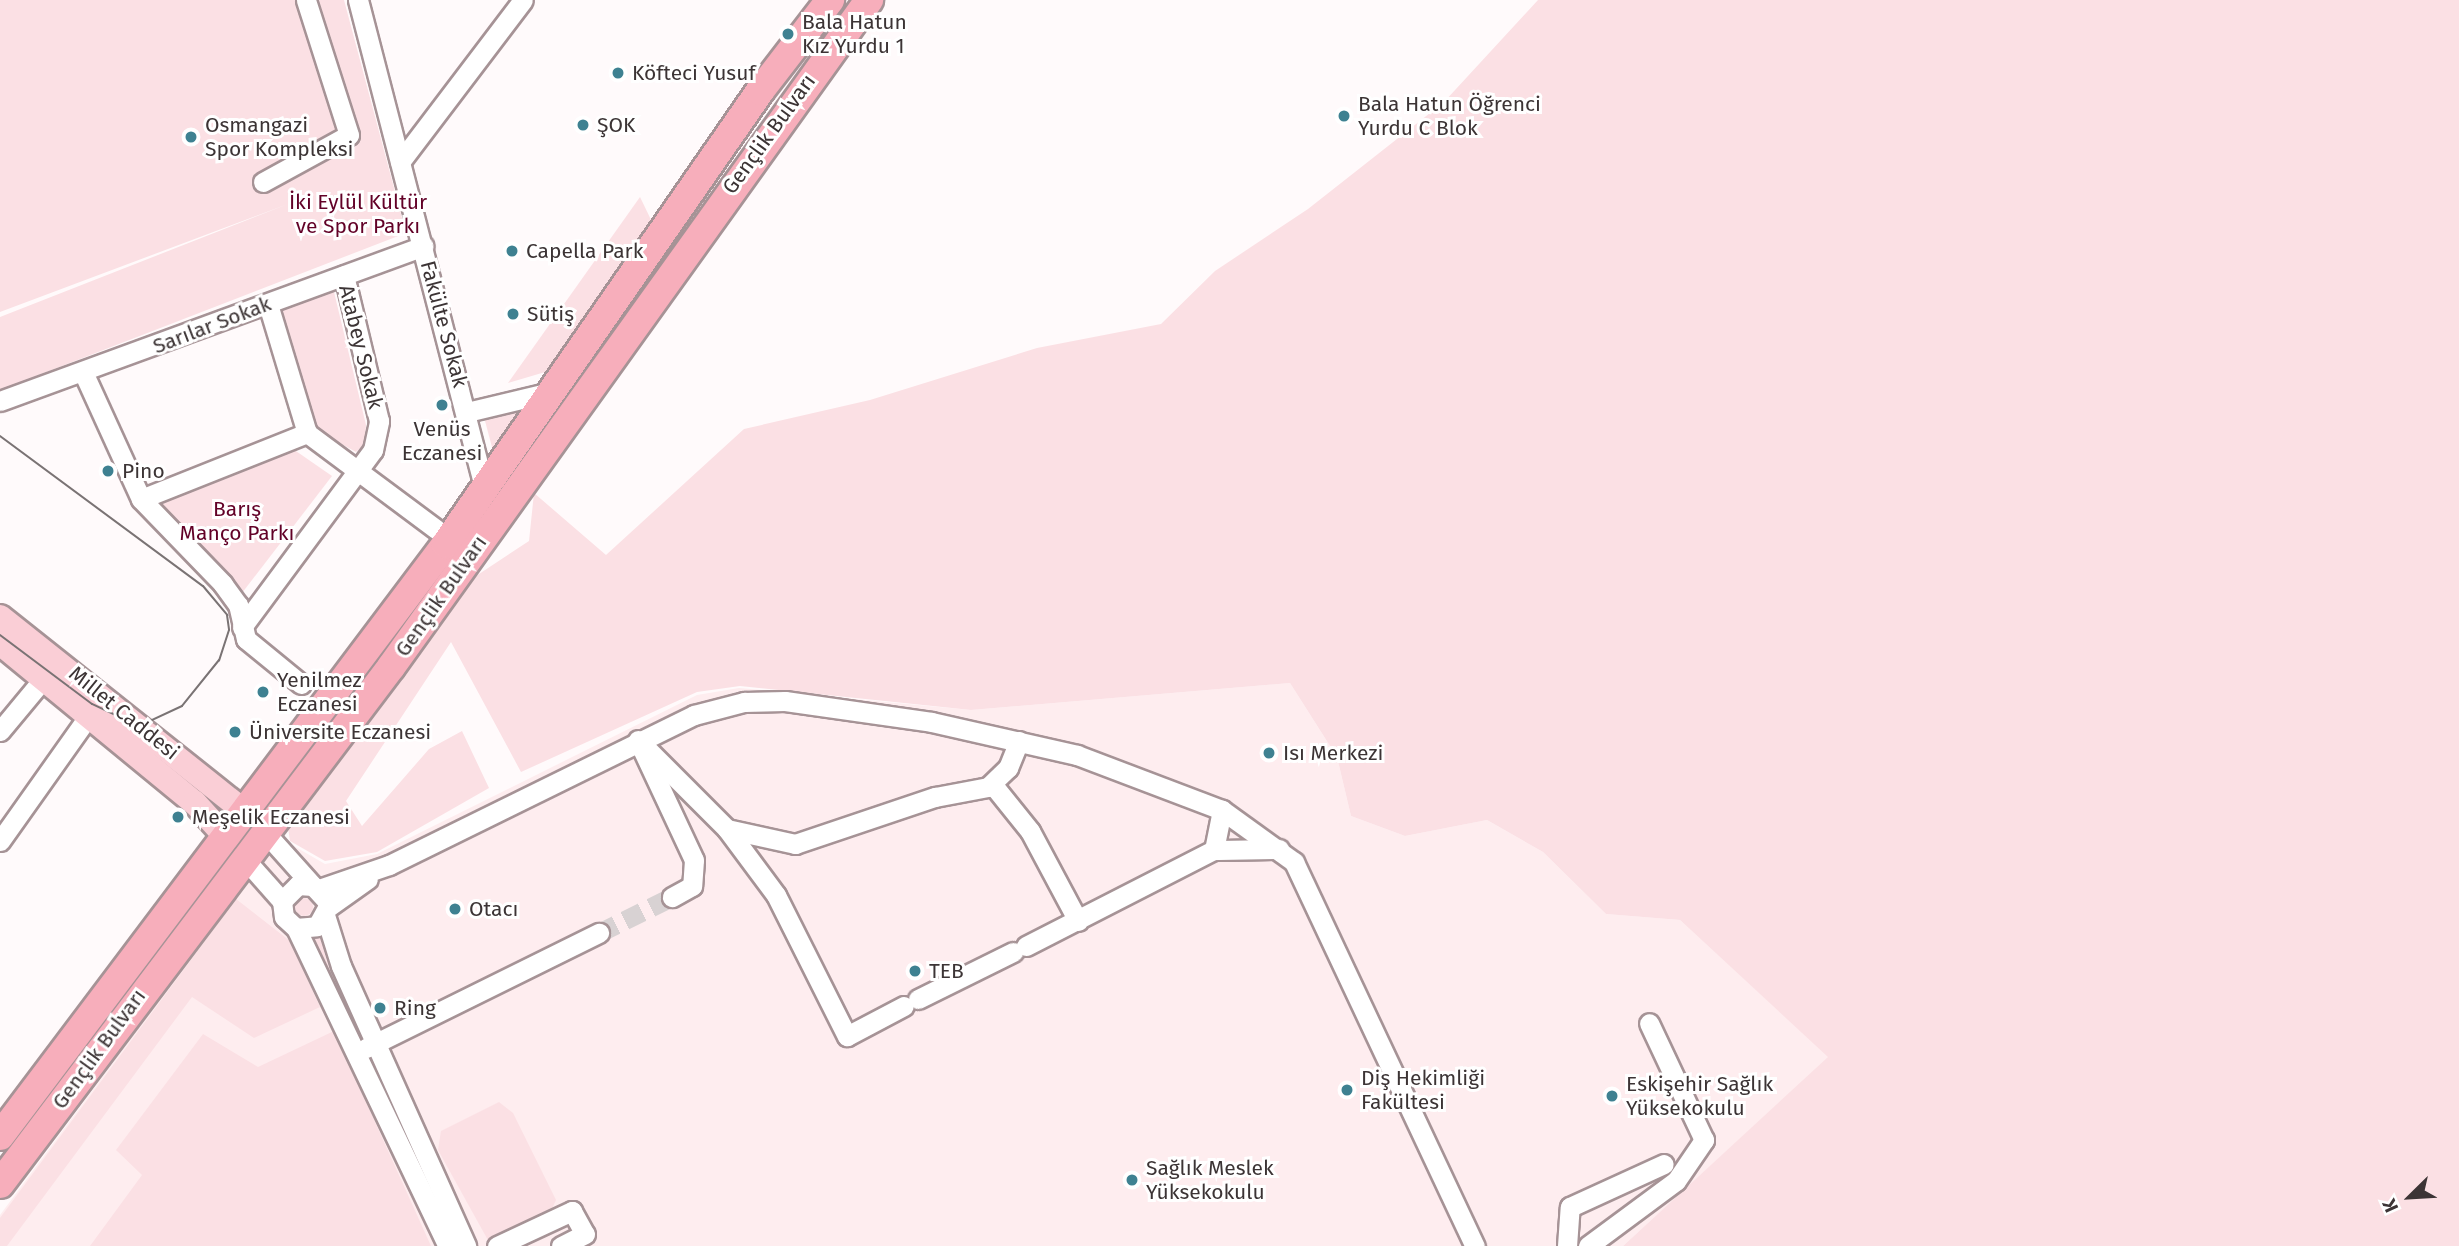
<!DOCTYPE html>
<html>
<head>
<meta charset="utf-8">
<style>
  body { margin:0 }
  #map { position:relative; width:2459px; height:1246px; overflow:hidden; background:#fffafb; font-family:"Fira Sans",sans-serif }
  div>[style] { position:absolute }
  .built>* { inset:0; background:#feedef }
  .green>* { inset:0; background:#fbe0e4 }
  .round { border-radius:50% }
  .minor-tunnel>* { height:19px; margin-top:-9.5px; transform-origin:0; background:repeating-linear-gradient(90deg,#d8d2d3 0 19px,transparent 0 29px) }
  .roads { filter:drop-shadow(2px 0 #a69396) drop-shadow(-2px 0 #a69396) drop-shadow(0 2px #a69396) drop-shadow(0 -2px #a69396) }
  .minor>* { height:19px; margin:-9.5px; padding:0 9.5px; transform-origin:9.5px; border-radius:9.5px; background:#fff }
  .major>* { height:24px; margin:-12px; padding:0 12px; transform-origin:12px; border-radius:12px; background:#faced6 }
  .highway>* { height:28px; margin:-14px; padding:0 14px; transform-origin:14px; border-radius:14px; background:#f7aebb }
  .tram>* { height:2px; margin:-1px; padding:0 1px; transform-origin:1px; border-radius:1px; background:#7a7374 }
  .dots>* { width:19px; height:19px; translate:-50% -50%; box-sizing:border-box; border:4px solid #fff; border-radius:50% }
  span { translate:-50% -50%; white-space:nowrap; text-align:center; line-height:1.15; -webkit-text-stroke:6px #fff; paint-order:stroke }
  .poi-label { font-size:21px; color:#3c3435 }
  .left { translate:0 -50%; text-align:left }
  .street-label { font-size:21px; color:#3c3435 }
  .park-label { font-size:21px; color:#620127 }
  .north { position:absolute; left:2375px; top:1162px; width:70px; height:70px; -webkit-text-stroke:5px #fff; paint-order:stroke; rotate:246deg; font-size:19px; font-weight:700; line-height:28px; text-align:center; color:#3c3435 }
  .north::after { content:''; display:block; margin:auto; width:24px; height:32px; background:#3c3435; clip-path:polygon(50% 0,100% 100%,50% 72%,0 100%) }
</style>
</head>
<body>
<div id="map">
  <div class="built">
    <div style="clip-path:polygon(1290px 683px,1337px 757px,1351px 816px,1405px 836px,1487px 820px,1543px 852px,1606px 914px,1680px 920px,1829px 1057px,1623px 1246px,0 1246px,0 1215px,280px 838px,325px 864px,377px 854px,697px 695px,739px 688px,971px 710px)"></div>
  </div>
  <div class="green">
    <div style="clip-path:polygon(0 0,344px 0,406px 233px,0 390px,0 317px,288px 204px,0 312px)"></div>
    <div style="clip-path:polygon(1538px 0,2459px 0,2459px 1246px,1623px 1246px,1828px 1057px,1680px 920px,1606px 914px,1543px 852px,1487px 820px,1405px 836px,1351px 816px,1337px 757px,1290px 683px,971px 710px,740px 686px,697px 692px,521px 772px,451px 642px,346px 801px,362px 826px,429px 749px,462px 731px,489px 788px,377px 852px,325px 861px,290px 841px,288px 828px,476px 576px,529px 541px,534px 493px,606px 555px,744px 429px,870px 400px,1037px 348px,1161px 324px,1215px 271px,1308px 209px,1444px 102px)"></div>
    <div style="clip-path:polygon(640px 197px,654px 226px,552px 370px,508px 383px)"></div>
    <div style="clip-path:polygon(334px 292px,366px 425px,365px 444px,356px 452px,316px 430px,307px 416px,281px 308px)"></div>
    <div style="clip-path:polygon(524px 405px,493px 451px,484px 417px)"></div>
    <div style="clip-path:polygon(293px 449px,332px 476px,242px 593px,152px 504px)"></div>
    <div class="round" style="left:295px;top:898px;width:18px;height:18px"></div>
    <div style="clip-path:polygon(236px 899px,290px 941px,320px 1007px,254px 1038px,192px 997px,7px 1246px,0 1246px,0 1218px)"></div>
    <div style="clip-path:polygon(320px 933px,326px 960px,360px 1039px,311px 937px)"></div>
    <div style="clip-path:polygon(334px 1031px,431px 1246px,90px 1246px,142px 1175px,116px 1150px,203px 1034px,258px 1067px)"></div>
    <div style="clip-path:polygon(499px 1102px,513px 1113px,556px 1200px,550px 1213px,489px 1242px,438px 1150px,441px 1131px)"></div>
  </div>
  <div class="minor-tunnel">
    <div style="left:599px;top:933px;width:81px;rotate:-26.3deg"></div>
  </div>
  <div class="roads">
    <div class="minor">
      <div style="left:358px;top:0;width:503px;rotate:75.49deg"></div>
      <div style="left:400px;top:162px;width:203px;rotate:-52.8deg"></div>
      <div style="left:263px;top:182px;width:98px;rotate:-28.7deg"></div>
      <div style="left:349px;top:135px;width:142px;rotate:-107.7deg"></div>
      <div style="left:268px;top:304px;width:135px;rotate:73.2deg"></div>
      <div style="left:307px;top:433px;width:161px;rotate:36.7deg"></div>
      <div style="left:84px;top:374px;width:137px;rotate:65.5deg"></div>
      <div style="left:0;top:401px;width:451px;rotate:-20.1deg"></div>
      <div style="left:467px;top:412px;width:86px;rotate:-13.4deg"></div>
      <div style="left:242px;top:627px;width:220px;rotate:-53.5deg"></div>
      <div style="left:373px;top:450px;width:30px;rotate:-78deg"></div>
      <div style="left:379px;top:421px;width:150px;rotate:-103.5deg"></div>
      <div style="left:301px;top:684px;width:71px;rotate:-140.7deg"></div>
      <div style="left:246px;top:639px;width:35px;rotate:-103deg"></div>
      <div style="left:238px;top:605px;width:26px;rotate:-126deg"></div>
      <div style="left:223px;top:584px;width:118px;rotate:-134deg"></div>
      <div style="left:141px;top:499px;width:179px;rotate:-21.7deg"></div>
      <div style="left:0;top:731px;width:69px;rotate:-50.3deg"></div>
      <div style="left:638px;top:740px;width:126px;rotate:45deg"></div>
      <div style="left:727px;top:829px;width:82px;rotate:53.4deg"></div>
      <div style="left:776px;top:895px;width:158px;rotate:63.3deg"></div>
      <div style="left:847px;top:1036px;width:64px;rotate:-27.8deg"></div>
      <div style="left:643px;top:751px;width:120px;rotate:64.9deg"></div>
      <div style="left:694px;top:860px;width:26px;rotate:94deg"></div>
      <div style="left:692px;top:886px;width:23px;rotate:151deg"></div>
      <div style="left:993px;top:785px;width:59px;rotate:51.2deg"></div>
      <div style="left:1030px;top:831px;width:102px;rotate:61.9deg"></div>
      <div style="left:262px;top:829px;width:76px;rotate:48.2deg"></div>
      <div style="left:727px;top:829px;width:70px;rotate:12.4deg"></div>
      <div style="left:795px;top:844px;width:148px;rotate:-18.6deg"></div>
      <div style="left:935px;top:797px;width:54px;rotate:-10.7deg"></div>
      <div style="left:988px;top:787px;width:28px;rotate:-44deg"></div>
      <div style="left:1008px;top:768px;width:29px;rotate:-68deg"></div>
      <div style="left:0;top:841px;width:156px;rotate:-54.7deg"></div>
      <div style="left:1214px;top:850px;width:65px;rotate:-0.9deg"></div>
      <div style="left:242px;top:856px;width:60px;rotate:48.4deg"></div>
      <div style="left:319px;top:889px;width:74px;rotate:-18.9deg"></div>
      <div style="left:389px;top:865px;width:340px;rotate:-26.2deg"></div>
      <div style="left:694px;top:715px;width:52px;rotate:-14.6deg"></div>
      <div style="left:744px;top:702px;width:41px;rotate:-1.4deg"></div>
      <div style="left:785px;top:701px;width:148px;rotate:8.1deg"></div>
      <div style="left:932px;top:722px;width:149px;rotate:12.8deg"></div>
      <div style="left:1077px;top:755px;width:155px;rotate:20.8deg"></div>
      <div style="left:1222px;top:810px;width:89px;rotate:35.8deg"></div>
      <div style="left:1294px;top:862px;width:425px;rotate:64.8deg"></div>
      <div style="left:326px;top:900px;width:19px;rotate:-133deg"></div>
      <div style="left:313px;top:886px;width:15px;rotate:-176deg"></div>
      <div style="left:298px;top:885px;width:23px;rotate:135deg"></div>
      <div style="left:282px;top:901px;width:16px;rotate:83deg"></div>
      <div style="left:284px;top:917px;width:16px;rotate:43deg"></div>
      <div style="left:296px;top:928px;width:21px;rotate:-5deg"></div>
      <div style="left:317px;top:926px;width:21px;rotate:-61deg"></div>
      <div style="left:327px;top:908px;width:50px;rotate:-35.3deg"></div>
      <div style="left:325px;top:915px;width:53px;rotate:72.6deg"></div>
      <div style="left:341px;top:966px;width:307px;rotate:65.9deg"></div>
      <div style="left:296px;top:928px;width:352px;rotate:64.5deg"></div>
      <div style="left:1026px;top:946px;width:211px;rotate:-27.1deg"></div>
      <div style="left:1214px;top:850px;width:41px;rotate:-78.7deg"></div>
      <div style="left:918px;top:999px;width:106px;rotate:-26.3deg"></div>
      <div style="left:366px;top:1048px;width:260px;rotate:-26.3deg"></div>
      <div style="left:497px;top:1246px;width:83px;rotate:-25deg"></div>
      <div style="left:572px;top:1211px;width:26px;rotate:61deg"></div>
      <div style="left:585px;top:1234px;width:27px;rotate:153deg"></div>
      <div style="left:1567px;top:1246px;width:39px;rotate:-86deg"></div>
      <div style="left:1570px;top:1207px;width:103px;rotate:-24.6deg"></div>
      <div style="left:1588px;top:1246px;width:109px;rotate:-36.5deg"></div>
      <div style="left:1676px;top:1181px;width:50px;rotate:-55.7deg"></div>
      <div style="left:1704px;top:1140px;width:129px;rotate:-115.2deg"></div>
    </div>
    <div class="major">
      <div style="left:0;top:617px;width:313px;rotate:38.5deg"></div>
      <div style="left:0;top:643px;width:252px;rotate:39.4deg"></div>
      <div style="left:195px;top:803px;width:46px;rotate:47.6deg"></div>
    </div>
    <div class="highway">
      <div style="left:0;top:1136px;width:741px;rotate:-53.01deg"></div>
      <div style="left:446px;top:544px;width:551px;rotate:-55.27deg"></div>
      <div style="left:760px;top:91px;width:115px;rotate:-52.4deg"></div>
      <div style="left:0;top:1184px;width:648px;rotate:-52.9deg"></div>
      <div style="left:391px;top:667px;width:821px;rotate:-54.37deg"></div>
    </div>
  </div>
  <div class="tram">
    <div style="left:0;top:436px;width:252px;rotate:36.5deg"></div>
    <div style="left:203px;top:586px;width:38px;rotate:50deg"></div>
    <div style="left:227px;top:615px;width:15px;rotate:82deg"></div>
    <div style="left:229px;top:630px;width:32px;rotate:108deg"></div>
    <div style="left:219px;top:660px;width:59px;rotate:128.8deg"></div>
    <div style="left:182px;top:706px;width:47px;rotate:155.1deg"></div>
    <div style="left:139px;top:726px;width:52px;rotate:-154.9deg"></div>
    <div style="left:92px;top:704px;width:115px;rotate:-143.1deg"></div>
  </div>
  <div class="dots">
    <div style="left:788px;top:34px;background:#3e8191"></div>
    <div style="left:618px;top:73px;background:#3e8191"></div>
    <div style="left:1344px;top:116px;background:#3e8191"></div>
    <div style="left:583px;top:125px;background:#3e8191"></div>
    <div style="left:191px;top:137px;background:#3e8191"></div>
    <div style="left:512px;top:251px;background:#3e8191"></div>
    <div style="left:513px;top:314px;background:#3e8191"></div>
    <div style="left:442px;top:405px;background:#3e8191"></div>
    <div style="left:108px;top:471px;background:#3e8191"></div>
    <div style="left:263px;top:692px;background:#3e8191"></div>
    <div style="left:235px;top:732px;background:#3e8191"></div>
    <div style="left:1269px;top:753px;background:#3e8191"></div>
    <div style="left:178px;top:817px;background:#3e8191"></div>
    <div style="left:455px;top:909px;background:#3e8191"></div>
    <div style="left:915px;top:971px;background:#3e8191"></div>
    <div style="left:380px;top:1008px;background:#3e8191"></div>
    <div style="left:1347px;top:1090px;background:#3e8191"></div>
    <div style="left:1612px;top:1096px;background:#3e8191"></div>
    <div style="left:1132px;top:1180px;background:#3e8191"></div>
  </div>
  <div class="poi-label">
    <span class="left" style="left:802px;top:34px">Bala Hatun<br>Kız Yurdu 1</span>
    <span class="left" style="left:632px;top:73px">Köfteci Yusuf</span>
    <span class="left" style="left:1358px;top:116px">Bala Hatun Öğrenci<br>Yurdu C Blok</span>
    <span class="left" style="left:205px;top:137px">Osmangazi<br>Spor Kompleksi</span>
    <span class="left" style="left:597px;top:125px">ŞOK</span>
    <span class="left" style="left:526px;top:251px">Capella Park</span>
    <span class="left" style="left:527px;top:314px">Sütiş</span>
    <span style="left:442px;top:441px">Venüs<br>Eczanesi</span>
    <span class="left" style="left:122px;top:471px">Pino</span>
    <span class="left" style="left:277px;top:692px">Yenilmez<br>Eczanesi</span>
    <span class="left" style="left:249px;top:732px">Üniversite Eczanesi</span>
    <span class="left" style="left:1283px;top:753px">Isı Merkezi</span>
    <span class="left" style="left:192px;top:817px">Meşelik Eczanesi</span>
    <span class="left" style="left:469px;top:909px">Otacı</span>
    <span class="left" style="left:929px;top:971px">TEB</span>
    <span class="left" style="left:394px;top:1008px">Ring</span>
    <span class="left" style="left:1361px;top:1090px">Diş Hekimliği<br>Fakültesi</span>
    <span class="left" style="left:1626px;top:1096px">Eskişehir Sağlık<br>Yüksekokulu</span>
    <span class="left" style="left:1146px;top:1180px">Sağlık Meslek<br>Yüksekokulu</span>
  </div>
  <div class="street-label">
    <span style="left:769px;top:134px;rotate:-54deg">Gençlik Bulvarı</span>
    <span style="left:444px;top:324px;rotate:75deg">Fakülte Sokak</span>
    <span style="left:212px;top:325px;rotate:-21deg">Sarılar Sokak</span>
    <span style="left:361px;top:347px;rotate:76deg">Atabey Sokak</span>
    <span style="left:441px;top:596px;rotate:-55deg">Gençlik Bulvarı</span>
    <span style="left:124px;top:713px;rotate:39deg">Millet Caddesi</span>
    <span style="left:99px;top:1049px;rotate:-54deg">Gençlik Bulvarı</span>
  </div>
  <div class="park-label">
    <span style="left:358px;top:214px">İki Eylül Kültür<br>ve Spor Parkı</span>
    <span style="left:237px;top:521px">Barış<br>Manço Parkı</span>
  </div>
  <div class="north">K</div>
</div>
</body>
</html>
